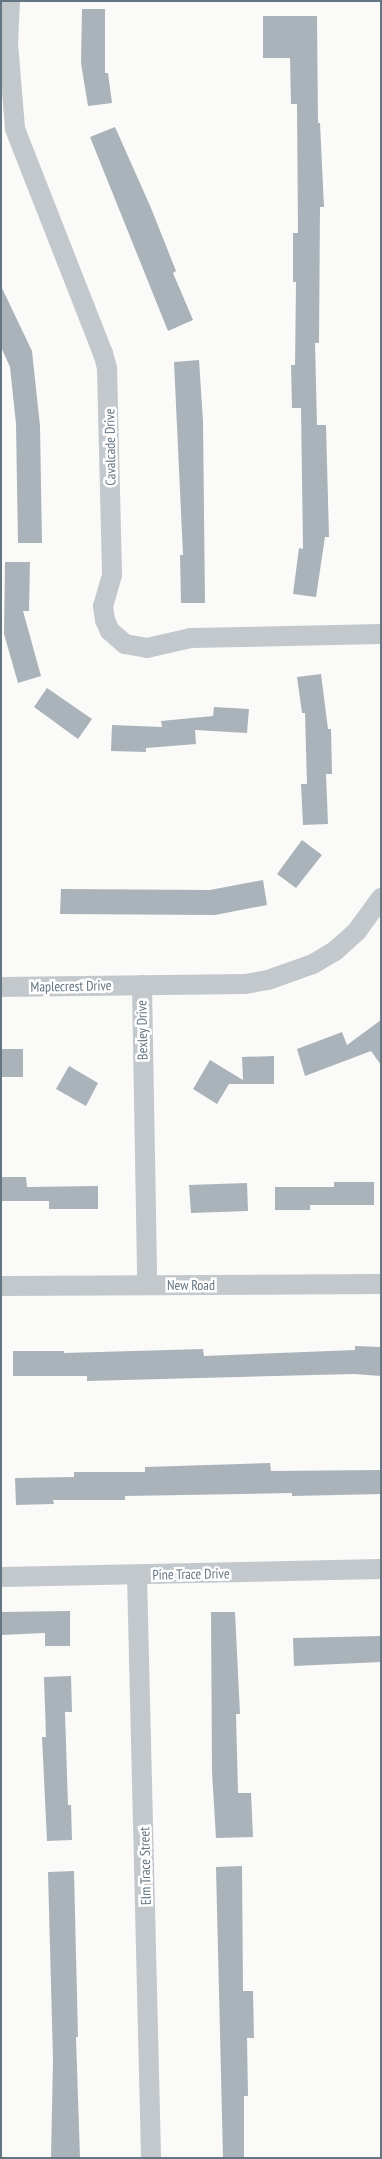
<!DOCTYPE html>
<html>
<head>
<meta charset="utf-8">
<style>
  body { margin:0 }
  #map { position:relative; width:382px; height:2159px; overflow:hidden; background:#fafaf8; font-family:"PT Sans Narrow",sans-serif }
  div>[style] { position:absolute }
  .building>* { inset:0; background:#aab3b9 }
  .minor>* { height:20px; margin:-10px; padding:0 10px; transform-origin:10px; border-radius:10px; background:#c3c8cc }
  span { translate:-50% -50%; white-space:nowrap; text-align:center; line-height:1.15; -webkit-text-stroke:5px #fff; paint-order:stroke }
  .street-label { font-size:14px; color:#657683 }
  .frame { position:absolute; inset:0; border:2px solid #657683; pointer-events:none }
</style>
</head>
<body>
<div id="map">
  <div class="building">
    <div style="clip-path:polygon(82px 9px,105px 9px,105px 73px,108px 73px,112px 103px,88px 106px,81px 63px)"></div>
    <div style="clip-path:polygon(263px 16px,317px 16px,318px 123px,320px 123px,324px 207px,320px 207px,319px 343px,315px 343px,317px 425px,326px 425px,329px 537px,325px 537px,316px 597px,293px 594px,299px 548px,303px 549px,301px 408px,292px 408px,291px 365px,295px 365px,296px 282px,293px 282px,293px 233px,298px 233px,297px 104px,291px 104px,290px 58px,263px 58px)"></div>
    <div style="clip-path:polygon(115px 127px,151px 208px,176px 271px,173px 273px,193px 320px,168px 331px,90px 137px)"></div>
    <div style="clip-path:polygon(1px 286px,32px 351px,40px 426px,42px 543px,18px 543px,16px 424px,10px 367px,1px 347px)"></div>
    <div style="clip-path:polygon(199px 360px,203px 421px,205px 603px,181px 603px,180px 555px,183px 555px,174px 362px)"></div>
    <div style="clip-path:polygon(5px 562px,30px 562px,29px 611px,23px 611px,41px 676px,18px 683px,4px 634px)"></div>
    <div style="clip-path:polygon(321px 674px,328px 729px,331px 729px,332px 774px,326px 774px,328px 824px,303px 825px,301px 784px,307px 784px,305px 713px,302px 713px,297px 677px)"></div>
    <div style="clip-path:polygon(47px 688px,92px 719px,78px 739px,34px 707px)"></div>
    <div style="clip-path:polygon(214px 707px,249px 709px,247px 733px,195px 730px,196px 744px,146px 748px,146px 752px,111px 751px,112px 725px,162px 727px,161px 721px,213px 716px)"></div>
    <div style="clip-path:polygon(302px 840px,322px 855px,296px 888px,277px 874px)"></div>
    <div style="clip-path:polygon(263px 880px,267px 905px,215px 915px,60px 914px,61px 889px,210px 890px)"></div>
    <div style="clip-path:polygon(381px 1020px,381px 1065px,371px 1051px,305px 1076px,297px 1049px,342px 1032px,347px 1045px)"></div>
    <div style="clip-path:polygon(1px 1049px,23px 1049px,23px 1077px,1px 1077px)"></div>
    <div style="clip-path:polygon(274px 1056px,274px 1084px,229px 1084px,217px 1104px,193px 1089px,210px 1060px,243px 1080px,242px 1057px)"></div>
    <div style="clip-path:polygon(69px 1066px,98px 1083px,86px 1106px,56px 1089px)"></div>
    <div style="clip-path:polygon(1px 1177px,26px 1177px,27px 1187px,98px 1186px,98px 1209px,49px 1209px,49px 1201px,1px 1201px)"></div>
    <div style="clip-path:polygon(334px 1182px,374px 1182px,374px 1205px,310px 1205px,310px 1210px,275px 1210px,275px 1187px,334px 1187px)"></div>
    <div style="clip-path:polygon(247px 1183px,248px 1211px,191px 1213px,189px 1185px)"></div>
    <div style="clip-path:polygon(355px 1346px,381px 1347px,381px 1376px,354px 1374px,87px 1381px,87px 1376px,13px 1376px,13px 1351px,64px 1351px,64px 1353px,203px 1349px,204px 1356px,355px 1350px)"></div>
    <div style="clip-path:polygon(270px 1463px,271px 1471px,381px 1470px,381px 1494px,292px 1496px,292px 1493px,125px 1496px,125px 1500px,53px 1500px,54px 1504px,16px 1505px,15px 1478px,74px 1477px,74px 1472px,145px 1472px,145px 1467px)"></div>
    <div style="clip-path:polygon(70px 1611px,70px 1646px,45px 1646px,45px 1633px,1px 1635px,1px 1612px)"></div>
    <div style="clip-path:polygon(211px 1612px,235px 1612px,240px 1714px,236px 1714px,238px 1793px,251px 1793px,253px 1837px,216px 1838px,212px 1772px)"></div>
    <div style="clip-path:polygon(381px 1636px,381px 1662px,294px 1666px,293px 1638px)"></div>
    <div style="clip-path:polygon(71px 1676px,72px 1712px,65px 1712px,68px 1805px,71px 1805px,72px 1840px,47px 1841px,42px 1737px,46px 1737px,44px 1677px)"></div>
    <div style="clip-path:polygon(242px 1866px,243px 1991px,253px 1991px,254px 2038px,247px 2038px,248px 2096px,244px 2096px,244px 2158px,223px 2158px,216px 1867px)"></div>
    <div style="clip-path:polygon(74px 1871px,78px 2037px,76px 2037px,80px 2158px,51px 2158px,53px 2060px,48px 1872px)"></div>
  </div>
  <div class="minor">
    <div style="left:10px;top:1px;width:42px;rotate:92.7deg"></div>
    <div style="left:8px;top:43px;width:86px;rotate:85.3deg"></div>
    <div style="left:15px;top:129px;width:241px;rotate:68.6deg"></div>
    <div style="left:103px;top:353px;width:16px;rotate:75deg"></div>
    <div style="left:107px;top:368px;width:207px;rotate:88.6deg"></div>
    <div style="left:112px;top:575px;width:32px;rotate:106deg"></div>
    <div style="left:103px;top:606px;width:14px;rotate:82deg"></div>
    <div style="left:105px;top:620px;width:12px;rotate:66deg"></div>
    <div style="left:110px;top:631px;width:20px;rotate:41deg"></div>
    <div style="left:125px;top:644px;width:22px;rotate:10deg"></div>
    <div style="left:147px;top:648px;width:45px;rotate:-12.8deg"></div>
    <div style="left:191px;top:638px;width:190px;rotate:-1.2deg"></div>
    <div style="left:142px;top:985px;width:300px;rotate:89deg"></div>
    <div style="left:1px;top:987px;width:244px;rotate:-0.7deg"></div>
    <div style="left:245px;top:984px;width:23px;rotate:-10deg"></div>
    <div style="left:268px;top:980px;width:48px;rotate:-19.6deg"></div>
    <div style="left:313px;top:964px;width:26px;rotate:-31deg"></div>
    <div style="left:335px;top:951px;width:30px;rotate:-42deg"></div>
    <div style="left:357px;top:931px;width:41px;rotate:-54deg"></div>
    <div style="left:1px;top:1286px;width:380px;rotate:-0.3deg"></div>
    <div style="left:137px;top:1575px;width:583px;rotate:88.62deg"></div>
    <div style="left:1px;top:1577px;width:380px;rotate:-1.2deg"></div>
  </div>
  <div class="street-label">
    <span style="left:110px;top:447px;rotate:-91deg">Cavalcade Drive</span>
    <span style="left:71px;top:986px;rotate:-1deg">Maplecrest Drive</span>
    <span style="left:142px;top:1030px;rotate:-91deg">Bexley Drive</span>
    <span style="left:191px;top:1285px">New Road</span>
    <span style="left:191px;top:1574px;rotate:-1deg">Pine Trace Drive</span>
    <span style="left:145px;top:1866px;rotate:-91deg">Elm Trace Street</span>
  </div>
  <div class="frame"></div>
</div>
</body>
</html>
